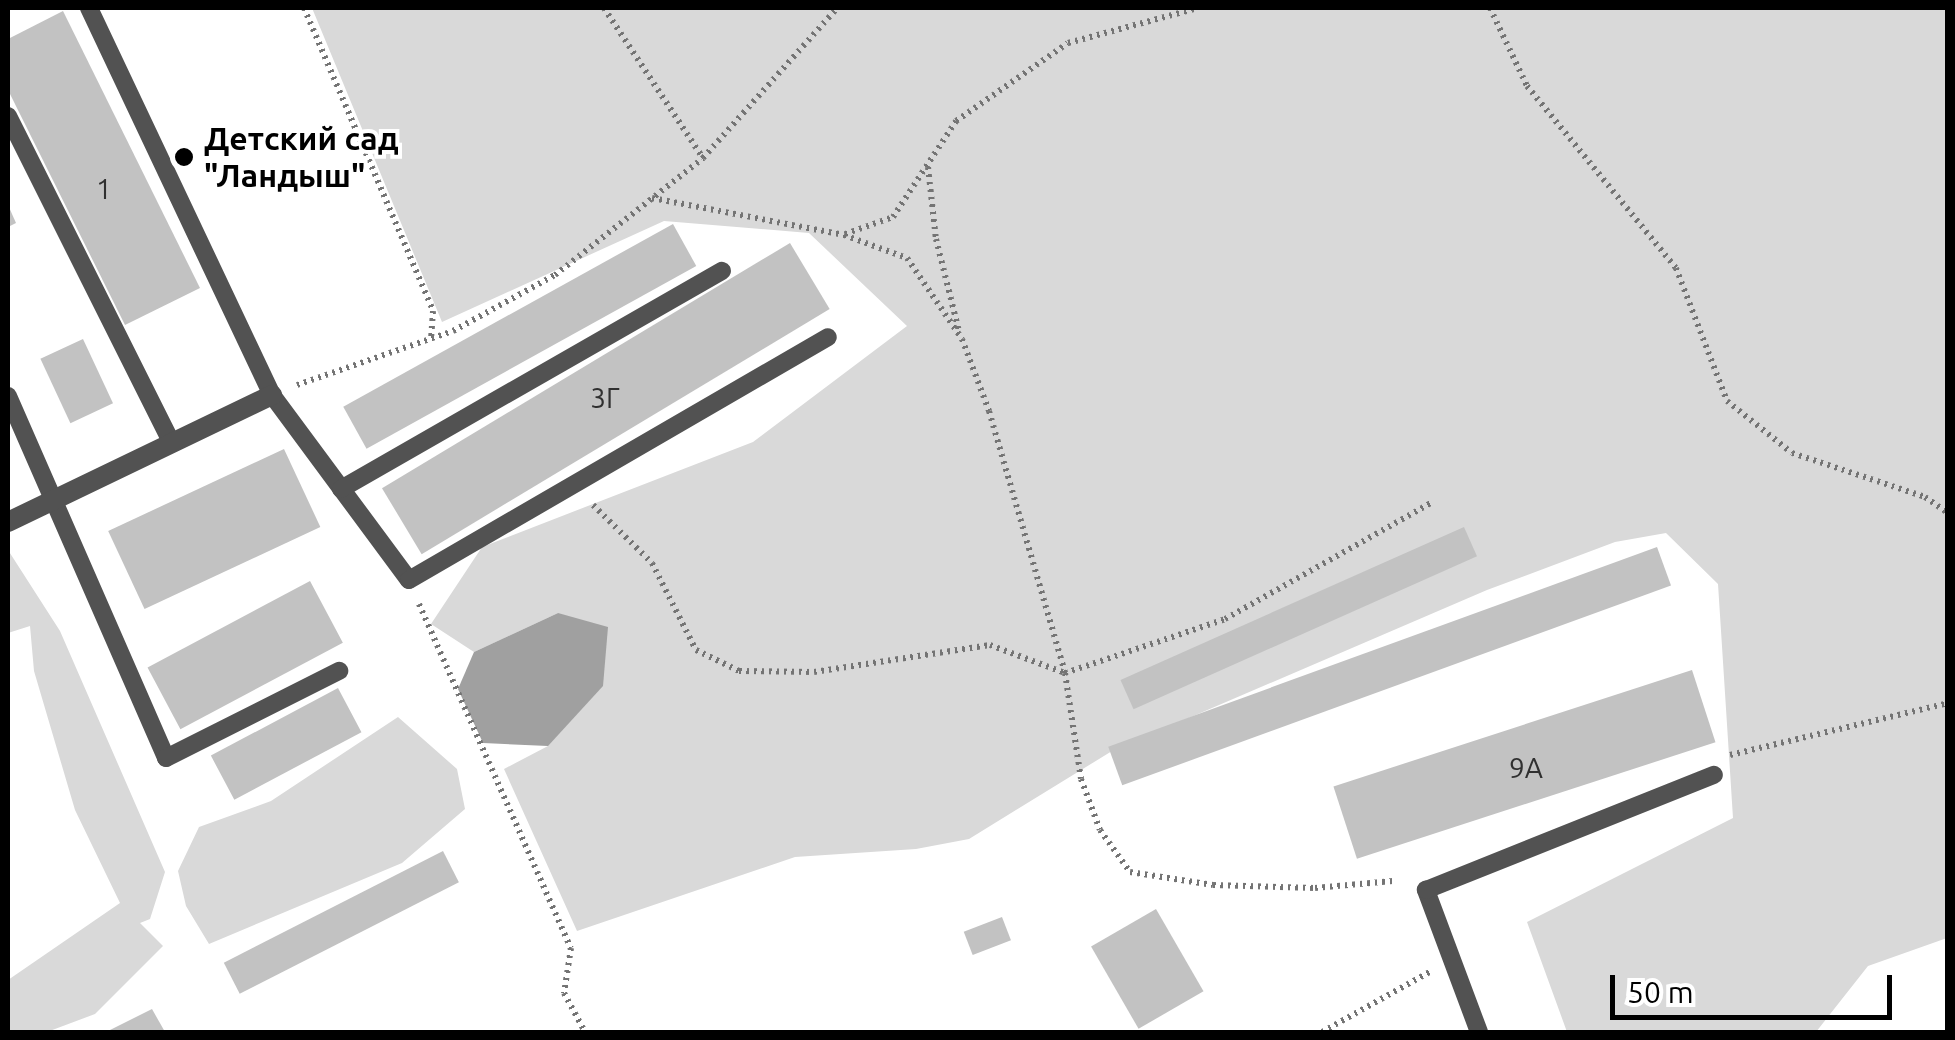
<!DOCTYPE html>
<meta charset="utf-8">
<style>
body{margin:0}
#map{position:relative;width:1955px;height:1040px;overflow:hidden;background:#fff;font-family:Ubuntu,sans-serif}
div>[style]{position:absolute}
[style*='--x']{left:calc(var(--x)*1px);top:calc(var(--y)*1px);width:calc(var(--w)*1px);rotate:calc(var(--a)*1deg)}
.green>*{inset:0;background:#d9d9d9}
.water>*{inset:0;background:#a0a0a0}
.building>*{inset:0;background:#c2c2c2;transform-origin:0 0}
.path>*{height:6px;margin-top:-3px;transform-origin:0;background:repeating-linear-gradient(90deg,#747474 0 2.5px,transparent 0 7.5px)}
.lane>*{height:18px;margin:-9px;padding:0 9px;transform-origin:9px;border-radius:9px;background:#525252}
.street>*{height:20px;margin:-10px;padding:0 10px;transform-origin:10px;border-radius:10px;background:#525252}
.dots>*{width:28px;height:28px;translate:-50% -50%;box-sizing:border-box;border:5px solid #fff;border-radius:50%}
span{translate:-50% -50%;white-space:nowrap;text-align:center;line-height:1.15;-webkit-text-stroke:8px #fff;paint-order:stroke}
.number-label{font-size:28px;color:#303030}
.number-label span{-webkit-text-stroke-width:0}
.poi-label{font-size:32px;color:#000;font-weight:700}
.left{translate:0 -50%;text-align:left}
.frame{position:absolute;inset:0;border:10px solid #000;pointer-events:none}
.scale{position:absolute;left:1610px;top:975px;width:282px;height:45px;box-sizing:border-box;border:5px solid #000;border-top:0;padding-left:12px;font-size:30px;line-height:35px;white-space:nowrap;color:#000;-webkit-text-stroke:8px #fff;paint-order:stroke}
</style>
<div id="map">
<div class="green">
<i style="clip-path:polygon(312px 8px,1947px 8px,1947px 938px,1868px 966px,1816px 1032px,1567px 1032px,1527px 922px,1733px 818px,1718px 584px,1666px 533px,1615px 542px,1487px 590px,1112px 751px,969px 839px,916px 849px,795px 857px,577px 931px,504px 769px,548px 746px,558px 613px,474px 652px,431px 624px,482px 547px,753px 442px,907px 326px,809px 233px,664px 221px,442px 322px)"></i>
<i style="clip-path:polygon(8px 550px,60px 631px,165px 872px,150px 919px,140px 923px,163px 946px,95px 1014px,47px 1032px,8px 1032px,8px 980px,120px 903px,75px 810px,34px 671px,30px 626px,8px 633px)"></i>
<i style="clip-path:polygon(398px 717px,457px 769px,465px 809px,402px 863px,209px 944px,186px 906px,178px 871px,199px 827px,271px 801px)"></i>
</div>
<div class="water">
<i style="clip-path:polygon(558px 613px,608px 627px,603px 686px,548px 746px,483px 743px,458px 689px,474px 652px)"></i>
</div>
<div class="building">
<i style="clip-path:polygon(63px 11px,200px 288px,125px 325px,8px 90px,8px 39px)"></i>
<i style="clip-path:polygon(8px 205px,16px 223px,8px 227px)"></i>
<i style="left:673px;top:224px;width:48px;height:377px;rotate:61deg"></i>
<i style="left:790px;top:243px;width:77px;height:476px;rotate:59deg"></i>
<i style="left:83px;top:339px;width:71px;height:47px;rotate:65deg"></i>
<i style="left:284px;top:449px;width:86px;height:194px;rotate:65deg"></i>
<i style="left:1464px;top:527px;width:32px;height:376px;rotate:66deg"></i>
<i style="left:1657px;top:547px;width:41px;height:584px;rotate:70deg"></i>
<i style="left:310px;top:581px;width:70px;height:184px;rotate:62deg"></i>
<i style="left:1692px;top:670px;width:76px;height:377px;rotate:72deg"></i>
<i style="left:338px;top:688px;width:50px;height:144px;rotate:62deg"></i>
<i style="left:443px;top:851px;width:35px;height:246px;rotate:63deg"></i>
<i style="left:1156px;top:909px;width:95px;height:75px;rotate:60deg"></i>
<i style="left:1002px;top:917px;width:25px;height:41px;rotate:69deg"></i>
<i style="clip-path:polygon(152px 1009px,165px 1032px,106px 1032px)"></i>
</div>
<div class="path">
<i style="--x:304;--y:8;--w:329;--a:66.9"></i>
<i style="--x:433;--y:311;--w:27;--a:94"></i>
<i style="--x:604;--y:8;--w:180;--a:56.6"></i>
<i style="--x:1490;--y:8;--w:86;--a:64.6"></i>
<i style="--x:1527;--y:86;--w:235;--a:50.7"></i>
<i style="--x:1676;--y:268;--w:142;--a:69"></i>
<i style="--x:1727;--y:401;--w:83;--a:38.7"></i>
<i style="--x:1792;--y:453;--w:140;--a:18.3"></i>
<i style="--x:1925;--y:497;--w:28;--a:35"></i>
<i style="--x:928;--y:167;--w:72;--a:83.7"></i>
<i style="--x:936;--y:239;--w:95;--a:76"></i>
<i style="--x:652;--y:198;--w:196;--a:10.9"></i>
<i style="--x:844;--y:235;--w:67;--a:20.1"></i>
<i style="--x:907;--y:258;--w:98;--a:55.8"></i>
<i style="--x:962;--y:339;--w:77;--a:69.4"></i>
<i style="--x:989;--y:411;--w:273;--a:73.8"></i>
<i style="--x:1065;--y:673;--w:169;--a:-18.6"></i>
<i style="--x:1225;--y:619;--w:239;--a:-29.4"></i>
<i style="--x:845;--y:234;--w:51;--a:-19.5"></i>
<i style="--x:893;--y:217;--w:115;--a:-56.7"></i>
<i style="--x:956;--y:121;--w:136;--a:-34.9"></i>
<i style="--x:1068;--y:43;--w:135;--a:-15.1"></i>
<i style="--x:297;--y:385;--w:165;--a:-19.1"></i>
<i style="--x:453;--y:331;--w:116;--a:-28.8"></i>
<i style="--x:555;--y:275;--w:189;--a:-38.3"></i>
<i style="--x:703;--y:158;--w:201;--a:-48.2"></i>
<i style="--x:593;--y:505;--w:83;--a:44.5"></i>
<i style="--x:652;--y:563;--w:97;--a:63.2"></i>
<i style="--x:696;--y:650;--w:48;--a:26"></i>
<i style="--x:739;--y:671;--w:75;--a:0.8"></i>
<i style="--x:814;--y:672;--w:178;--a:-8.7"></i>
<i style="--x:990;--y:645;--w:80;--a:20.5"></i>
<i style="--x:1065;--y:673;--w:107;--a:81.4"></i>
<i style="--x:1081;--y:779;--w:54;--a:69.6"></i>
<i style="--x:1100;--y:830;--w:52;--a:54.5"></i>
<i style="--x:1130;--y:872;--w:84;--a:8.9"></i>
<i style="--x:1213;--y:885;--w:102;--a:1.7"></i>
<i style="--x:1315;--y:888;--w:78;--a:-5.1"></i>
<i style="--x:419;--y:604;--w:376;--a:66.2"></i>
<i style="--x:571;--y:948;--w:46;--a:98.8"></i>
<i style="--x:564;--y:993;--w:44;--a:61.7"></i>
<i style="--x:1730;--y:755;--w:224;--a:-13.4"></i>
<i style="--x:1322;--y:1032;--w:125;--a:-29.2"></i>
</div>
<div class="lane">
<i style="--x:89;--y:8;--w:428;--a:64.7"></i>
<i style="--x:272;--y:395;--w:230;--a:53.5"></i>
<i style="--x:409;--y:580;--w:484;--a:-30.1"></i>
<i style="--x:8;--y:116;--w:366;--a:63.4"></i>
<i style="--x:8;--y:396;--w:395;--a:66.4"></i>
<i style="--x:166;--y:758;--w:194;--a:-26.7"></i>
<i style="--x:341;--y:489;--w:439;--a:-29.8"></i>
<i style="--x:1479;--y:1032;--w:152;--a:-110.5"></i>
<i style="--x:1426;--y:890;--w:310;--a:-21.8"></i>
</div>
<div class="street">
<i style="--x:8;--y:522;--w:293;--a:-25.7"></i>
</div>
<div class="dots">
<i style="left:184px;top:157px;background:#000"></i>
</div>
<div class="number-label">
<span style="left:104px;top:189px">1</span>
<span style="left:605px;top:398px">3Г</span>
<span style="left:1526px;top:768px">9А</span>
</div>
<div class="poi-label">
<span class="left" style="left:204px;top:157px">Детский сад<br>"Ландыш"</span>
</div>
<div class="frame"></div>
<div class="scale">50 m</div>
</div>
